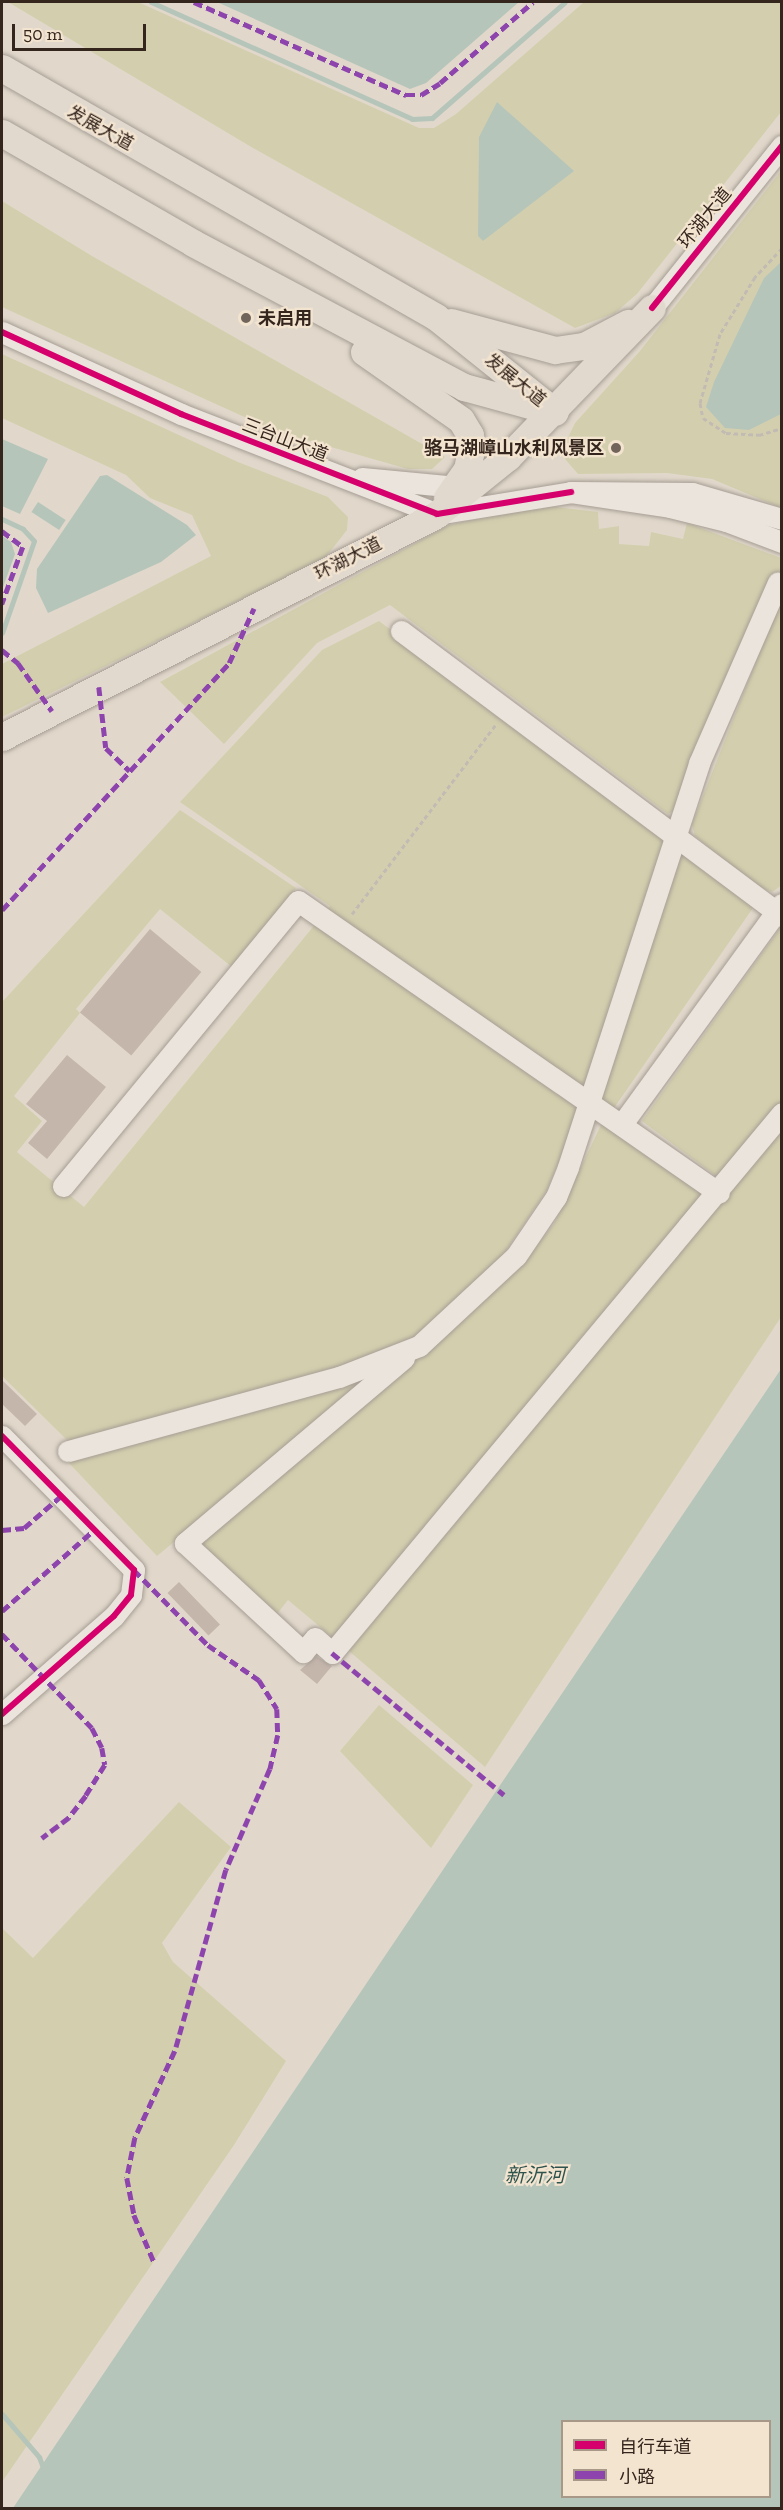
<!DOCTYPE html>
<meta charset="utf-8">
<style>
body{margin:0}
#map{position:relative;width:783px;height:2510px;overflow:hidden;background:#e1d8cb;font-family:"Zilla Slab","Noto Sans SC",serif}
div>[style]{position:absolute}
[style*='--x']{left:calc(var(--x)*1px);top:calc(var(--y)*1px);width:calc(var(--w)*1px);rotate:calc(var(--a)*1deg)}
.green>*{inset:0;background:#d3cfae}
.water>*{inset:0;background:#b6c5ba;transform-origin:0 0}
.stream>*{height:5px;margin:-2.5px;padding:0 2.5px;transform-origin:2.5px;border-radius:2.5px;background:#b6c5ba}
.building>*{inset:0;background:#c5b6ac;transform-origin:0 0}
.path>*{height:3px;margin-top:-1.5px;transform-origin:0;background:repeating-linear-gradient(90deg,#c2bbb3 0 4.5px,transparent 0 7.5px)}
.roads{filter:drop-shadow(0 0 2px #a69d94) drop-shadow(0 0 2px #a69d94)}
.minor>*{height:21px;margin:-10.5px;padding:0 10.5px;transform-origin:10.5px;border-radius:10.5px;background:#eae4dc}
.major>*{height:27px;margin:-13.5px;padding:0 13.5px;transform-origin:13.5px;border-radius:13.5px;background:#e1d9ce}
.quiet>*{height:4.5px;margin-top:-2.25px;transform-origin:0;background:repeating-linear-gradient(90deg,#8e44ad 0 9px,transparent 0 13.5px)}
.cycleway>*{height:6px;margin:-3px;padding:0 3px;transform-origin:3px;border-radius:3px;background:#d6006c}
.dots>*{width:16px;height:16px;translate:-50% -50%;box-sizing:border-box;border:3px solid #f3e4d0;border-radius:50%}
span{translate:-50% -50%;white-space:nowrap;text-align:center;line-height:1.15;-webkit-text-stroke:4.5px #f3e4d0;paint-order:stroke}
.street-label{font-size:18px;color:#34251d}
.poi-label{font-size:18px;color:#34251d;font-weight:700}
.left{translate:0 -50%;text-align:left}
.right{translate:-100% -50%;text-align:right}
.water-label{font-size:20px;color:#2d534c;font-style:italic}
.frame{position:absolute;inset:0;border:3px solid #34251d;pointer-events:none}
.legend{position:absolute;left:561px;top:2420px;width:210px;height:78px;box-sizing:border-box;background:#f3e4d0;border:2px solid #a79888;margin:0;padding:8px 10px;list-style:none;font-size:18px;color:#34251d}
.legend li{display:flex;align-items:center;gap:12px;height:30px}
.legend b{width:30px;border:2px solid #a79888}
.scale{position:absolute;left:12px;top:24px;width:134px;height:27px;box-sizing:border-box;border:3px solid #34251d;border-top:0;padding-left:8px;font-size:18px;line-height:21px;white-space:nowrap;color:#34251d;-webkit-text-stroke:4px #f3e4d0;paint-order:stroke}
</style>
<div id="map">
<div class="green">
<i style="clip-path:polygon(8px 2px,138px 2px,419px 128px,434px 128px,456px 114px,584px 2px,781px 2px,781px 112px,637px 294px,615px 313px,575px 328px,253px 148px)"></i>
<i style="clip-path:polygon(781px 171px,781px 508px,712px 479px,667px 473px,578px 474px,565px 459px,565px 444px,575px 423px,640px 351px)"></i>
<i style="clip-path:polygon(2px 201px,92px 256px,445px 457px,432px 469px,408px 469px,275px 431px,2px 307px)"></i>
<i style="clip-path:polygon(2px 354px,238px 462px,328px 497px,348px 517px,347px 530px,325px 558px,2px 717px,2px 664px,211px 556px,192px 515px,150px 498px,126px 475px,2px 418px)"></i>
<i style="clip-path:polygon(539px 505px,598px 512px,599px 529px,619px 526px,619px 544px,649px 546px,651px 532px,683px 539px,687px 523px,781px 558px,781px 572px,756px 617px,675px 810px,668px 814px,390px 605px,317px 643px,224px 744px,160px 682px,449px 525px)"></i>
<i style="clip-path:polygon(781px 598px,782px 885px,772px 892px,755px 885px,695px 836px,692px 824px)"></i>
<i style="clip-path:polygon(379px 621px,755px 905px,614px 1108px,578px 1116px,547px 1190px,501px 1258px,365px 1383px,157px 1556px,68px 1462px,139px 1442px,70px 1443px,2px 1376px,2px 1002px,180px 810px,296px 888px,232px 967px,160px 909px,76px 1009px,80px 1013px,14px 1096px,42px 1121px,17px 1152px,84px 1207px,330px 906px,180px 802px,322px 650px)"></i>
<i style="clip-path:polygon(781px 927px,781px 1102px,724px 1173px,716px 1176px,642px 1121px)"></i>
<i style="clip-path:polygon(781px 1123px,781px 1317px,485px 1767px,349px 1651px)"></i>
<i style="clip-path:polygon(601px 1125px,610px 1125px,703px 1195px,337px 1641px,288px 1600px,277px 1614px,202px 1549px,204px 1538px,433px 1340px,451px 1332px,518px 1269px,554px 1224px)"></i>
<i style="clip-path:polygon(379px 1705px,473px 1785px,431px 1848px,340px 1751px)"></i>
<i style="clip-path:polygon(179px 1802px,231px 1847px,162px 1943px,173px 1962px,286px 2061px,234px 2145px,2px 2482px,2px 1928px,33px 1958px)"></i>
</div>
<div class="water">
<i style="clip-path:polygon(217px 2px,519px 2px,426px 83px,410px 89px)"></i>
<i style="clip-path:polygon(497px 102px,574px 171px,483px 241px,478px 236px,479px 137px)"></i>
<i style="clip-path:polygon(781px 262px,781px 414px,749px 430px,725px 428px,706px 407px,714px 382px,764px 278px)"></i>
<i style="clip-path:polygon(2px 439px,48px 459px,20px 514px,2px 506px)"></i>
<i style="clip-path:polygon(107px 475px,187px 525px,196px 535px,161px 562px,48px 613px,36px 588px,37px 569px,100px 476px)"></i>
<i style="left:38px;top:502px;width:33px;height:12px;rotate:33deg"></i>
<i style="clip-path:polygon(2px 536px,11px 542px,15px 554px,2px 590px)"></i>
<i style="clip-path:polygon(evenodd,781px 1369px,781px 2508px,13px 2508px,457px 1849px,781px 1369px,562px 2422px,770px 2422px,770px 2496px,562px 2496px,562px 2422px)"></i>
</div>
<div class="stream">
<i style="--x:151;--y:2;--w:286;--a:24.1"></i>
<i style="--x:412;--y:119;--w:20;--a:-3"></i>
<i style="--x:432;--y:118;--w:176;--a:-41.1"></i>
<i style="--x:2;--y:519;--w:23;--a:25"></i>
<i style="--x:23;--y:529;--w:16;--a:47"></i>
<i style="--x:34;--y:541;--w:97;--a:109.2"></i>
<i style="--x:2;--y:2414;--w:57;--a:49.3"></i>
<i style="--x:39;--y:2457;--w:14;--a:69"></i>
</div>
<div class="building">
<i style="left:150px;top:929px;width:67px;height:109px;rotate:40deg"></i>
<i style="clip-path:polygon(67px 1055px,106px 1087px,47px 1159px,28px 1143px,47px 1121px,26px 1104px)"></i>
<i style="clip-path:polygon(2px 1380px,37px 1414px,25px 1426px,2px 1404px)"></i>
<i style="left:179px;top:1582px;width:59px;height:16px;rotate:46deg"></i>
<i style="clip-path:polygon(316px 1656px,332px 1666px,317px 1684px,300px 1670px)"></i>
</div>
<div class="path">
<i style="--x:782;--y:248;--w:40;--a:133"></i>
<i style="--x:755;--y:277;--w:67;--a:121.6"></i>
<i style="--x:720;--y:334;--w:72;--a:106.2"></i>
<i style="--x:700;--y:403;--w:15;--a:79"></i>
<i style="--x:703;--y:418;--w:27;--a:33"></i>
<i style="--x:726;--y:433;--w:33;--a:3"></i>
<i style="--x:759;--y:435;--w:24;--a:-17"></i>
<i style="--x:352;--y:914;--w:238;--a:-52.8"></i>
</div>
<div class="roads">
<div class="minor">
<i style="--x:652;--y:308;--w:208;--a:-51.3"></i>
<i style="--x:2;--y:332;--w:197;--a:24.6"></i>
<i style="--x:181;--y:414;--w:275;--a:21.3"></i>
<i style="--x:437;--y:514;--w:136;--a:-9.3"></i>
<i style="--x:362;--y:478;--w:106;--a:5.4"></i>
<i style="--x:782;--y:519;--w:94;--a:-163.9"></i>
<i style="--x:692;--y:493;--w:121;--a:-179.5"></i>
<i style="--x:571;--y:492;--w:100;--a:8.6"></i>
<i style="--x:670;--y:507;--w:58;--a:14"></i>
<i style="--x:726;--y:521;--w:60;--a:20.6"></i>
<i style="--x:401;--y:631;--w:476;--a:36.8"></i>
<i style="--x:622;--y:1124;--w:272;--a:-54"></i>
<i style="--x:63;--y:1186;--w:369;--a:-50.5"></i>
<i style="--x:298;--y:901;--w:512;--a:34.74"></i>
<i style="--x:404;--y:1358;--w:287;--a:139.8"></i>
<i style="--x:185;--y:1543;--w:161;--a:42.7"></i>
<i style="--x:303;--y:1652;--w:18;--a:-49"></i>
<i style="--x:315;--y:1638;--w:23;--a:41"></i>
<i style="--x:332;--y:1653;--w:703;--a:-50.19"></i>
<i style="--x:2;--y:1436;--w:188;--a:45.4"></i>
<i style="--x:134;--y:1570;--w:25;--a:97"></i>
<i style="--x:131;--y:1595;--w:27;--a:129"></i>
<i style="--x:114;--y:1616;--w:149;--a:138.8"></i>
<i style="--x:68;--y:1451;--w:281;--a:-15.3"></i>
<i style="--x:339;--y:1377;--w:86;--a:-21.2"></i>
<i style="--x:419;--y:1346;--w:132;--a:-42.9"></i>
<i style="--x:516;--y:1256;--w:71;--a:-55.9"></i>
<i style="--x:556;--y:1197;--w:32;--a:-68"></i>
<i style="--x:568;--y:1167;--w:425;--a:-72"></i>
<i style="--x:699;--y:763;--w:197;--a:-66.4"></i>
</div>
<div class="major">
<i style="--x:2;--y:68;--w:500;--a:29.84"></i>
<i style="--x:436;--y:317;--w:152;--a:38.6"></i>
<i style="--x:2;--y:133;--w:220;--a:29.9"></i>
<i style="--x:193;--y:243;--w:307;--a:28"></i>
<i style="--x:464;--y:387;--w:83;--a:15.4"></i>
<i style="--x:451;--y:322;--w:108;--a:15.1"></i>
<i style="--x:555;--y:350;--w:29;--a:-8"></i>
<i style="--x:584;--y:346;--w:50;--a:-27.6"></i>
<i style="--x:364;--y:352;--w:118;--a:35"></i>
<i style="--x:461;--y:420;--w:17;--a:59"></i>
<i style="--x:470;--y:435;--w:19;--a:90"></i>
<i style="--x:470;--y:454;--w:15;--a:101"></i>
<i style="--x:467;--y:469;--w:35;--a:125"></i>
<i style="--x:2;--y:737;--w:489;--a:-27.1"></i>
<i style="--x:437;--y:514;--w:91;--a:-38.8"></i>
<i style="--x:508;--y:457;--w:207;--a:-46"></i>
</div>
</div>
<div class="quiet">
<i style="--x:194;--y:2;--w:232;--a:23.7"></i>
<i style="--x:406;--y:95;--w:15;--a:0"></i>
<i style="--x:421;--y:95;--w:22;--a:-32"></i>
<i style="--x:440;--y:83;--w:123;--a:-41.1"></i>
<i style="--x:2;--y:531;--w:26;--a:37"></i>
<i style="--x:23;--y:547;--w:61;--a:110.2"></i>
<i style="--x:2;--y:650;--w:21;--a:39"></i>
<i style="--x:18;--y:663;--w:59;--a:54.7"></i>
<i style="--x:99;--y:687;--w:61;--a:83.5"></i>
<i style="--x:106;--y:748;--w:33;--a:44"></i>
<i style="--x:2;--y:910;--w:335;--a:-47.4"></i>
<i style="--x:229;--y:663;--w:60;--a:-65.6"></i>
<i style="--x:2;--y:1530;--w:22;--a:-5"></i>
<i style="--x:24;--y:1528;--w:49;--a:-40.9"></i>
<i style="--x:134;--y:1570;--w:105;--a:45.4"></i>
<i style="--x:208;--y:1645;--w:62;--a:34.5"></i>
<i style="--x:259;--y:1680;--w:34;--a:58"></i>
<i style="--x:277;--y:1709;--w:26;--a:88"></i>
<i style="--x:278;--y:1735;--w:35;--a:103"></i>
<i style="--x:270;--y:1769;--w:110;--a:113.5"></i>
<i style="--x:226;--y:1870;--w:188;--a:105.7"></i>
<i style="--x:175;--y:2051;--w:96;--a:114.7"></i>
<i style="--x:135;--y:2138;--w:41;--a:101.3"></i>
<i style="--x:127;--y:2178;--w:38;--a:79"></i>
<i style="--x:134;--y:2215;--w:51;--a:66.9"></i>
<i style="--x:2;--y:1611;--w:123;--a:-41.4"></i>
<i style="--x:2;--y:1634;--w:130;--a:46.2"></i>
<i style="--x:92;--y:1728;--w:22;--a:63"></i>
<i style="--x:102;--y:1748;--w:17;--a:80"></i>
<i style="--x:105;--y:1765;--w:36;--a:122"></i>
<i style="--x:86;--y:1796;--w:28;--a:128"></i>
<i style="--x:69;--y:1818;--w:34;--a:143"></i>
<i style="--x:332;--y:1653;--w:223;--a:39.5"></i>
</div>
<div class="cycleway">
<i style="--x:652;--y:308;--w:208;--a:-51.3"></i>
<i style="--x:2;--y:332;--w:197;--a:24.6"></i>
<i style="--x:181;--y:414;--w:275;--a:21.3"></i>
<i style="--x:437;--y:514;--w:136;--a:-9.3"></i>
<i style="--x:2;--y:1436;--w:188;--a:45.4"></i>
<i style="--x:134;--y:1570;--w:25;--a:97"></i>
<i style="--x:131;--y:1595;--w:27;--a:129"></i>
<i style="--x:114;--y:1616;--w:149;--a:138.8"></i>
</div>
<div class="dots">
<i style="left:246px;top:318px;background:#71645a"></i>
<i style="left:616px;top:448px;background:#71645a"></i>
</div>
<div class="street-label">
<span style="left:100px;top:128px;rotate:29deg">发展大道</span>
<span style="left:705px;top:218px;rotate:-51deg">环湖大道</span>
<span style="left:515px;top:380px;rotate:39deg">发展大道</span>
<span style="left:285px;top:440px;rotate:21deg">三台山大道</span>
<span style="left:348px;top:559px;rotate:-27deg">环湖大道</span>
</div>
<div class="poi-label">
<span class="left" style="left:258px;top:318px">未启用</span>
<span class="right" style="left:604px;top:448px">骆马湖嶂山水利风景区</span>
</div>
<div class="water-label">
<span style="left:535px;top:2175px">新沂河</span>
</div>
<div class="frame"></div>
<ul class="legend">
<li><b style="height:8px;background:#d6006c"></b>自行车道</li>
<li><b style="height:8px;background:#8e44ad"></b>小路</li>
</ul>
<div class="scale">50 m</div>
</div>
